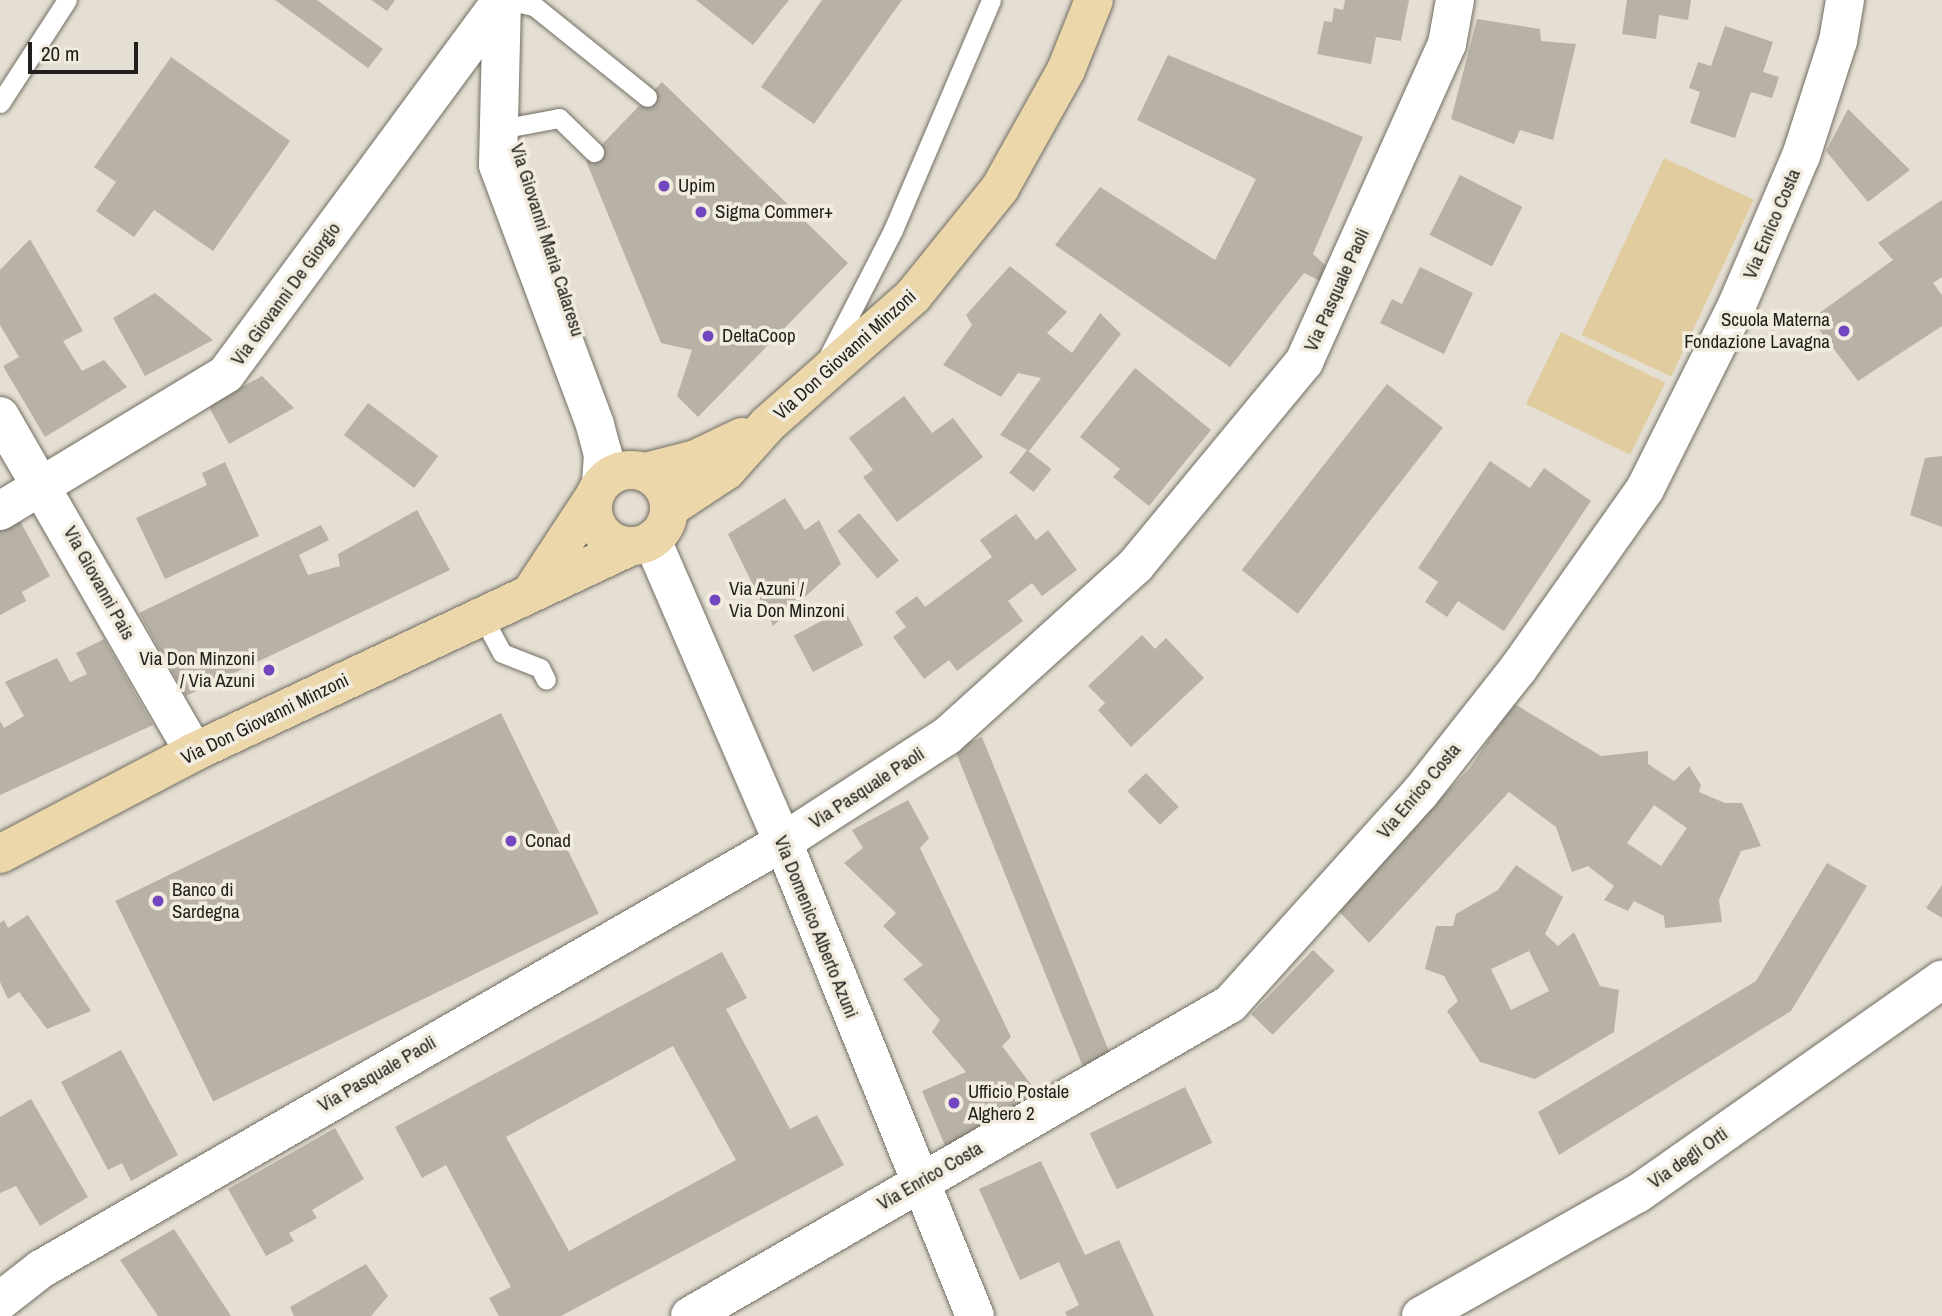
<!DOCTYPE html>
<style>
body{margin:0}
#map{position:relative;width:1942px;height:1316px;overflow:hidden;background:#e4dfd2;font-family:"Archivo Narrow",sans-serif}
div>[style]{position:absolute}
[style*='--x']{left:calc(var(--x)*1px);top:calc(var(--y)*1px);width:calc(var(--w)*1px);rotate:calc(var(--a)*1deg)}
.green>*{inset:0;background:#e1cca0;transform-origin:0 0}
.building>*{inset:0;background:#b8b2a6;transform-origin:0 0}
.roads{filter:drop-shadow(0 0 2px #726d62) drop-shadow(0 0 2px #726d62)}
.service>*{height:19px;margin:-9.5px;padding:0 9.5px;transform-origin:9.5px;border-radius:9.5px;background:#fff}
.minor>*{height:38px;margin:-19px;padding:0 19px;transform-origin:19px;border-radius:19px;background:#fff}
.tertiary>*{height:38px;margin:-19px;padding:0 19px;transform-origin:19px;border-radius:19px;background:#fff}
.primary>*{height:38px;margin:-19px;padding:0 19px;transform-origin:19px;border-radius:19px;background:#ecd7ab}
.primary>.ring{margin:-19px;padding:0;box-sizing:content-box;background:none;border:38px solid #ecd7ab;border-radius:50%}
.dots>*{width:19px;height:19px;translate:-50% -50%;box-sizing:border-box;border:4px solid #f2ecdf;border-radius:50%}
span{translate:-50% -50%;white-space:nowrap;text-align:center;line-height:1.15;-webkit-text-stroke:7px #f2ecdf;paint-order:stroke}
.poi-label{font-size:19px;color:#211f1b}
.left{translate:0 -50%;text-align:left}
.right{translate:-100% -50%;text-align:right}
.street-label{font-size:19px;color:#211f1b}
.scale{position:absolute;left:28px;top:42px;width:110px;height:32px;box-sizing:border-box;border:4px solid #211f1b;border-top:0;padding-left:9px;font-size:21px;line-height:24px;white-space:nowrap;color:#211f1b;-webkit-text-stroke:5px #f2ecdf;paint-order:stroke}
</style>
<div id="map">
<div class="green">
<i style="left:1664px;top:158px;width:99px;height:195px;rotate:25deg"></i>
<i style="left:1561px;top:332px;width:116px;height:80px;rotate:26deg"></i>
</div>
<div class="building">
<i style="clip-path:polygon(275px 0,317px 0,383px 49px,368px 68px)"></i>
<i style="clip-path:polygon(371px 0,395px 0,387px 11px)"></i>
<i style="clip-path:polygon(696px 0,789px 0,753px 45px)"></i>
<i style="clip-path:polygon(822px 0,902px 0,814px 124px,761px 87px)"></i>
<i style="clip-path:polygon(1345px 0,1409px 0,1401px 41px,1376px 37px,1371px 64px,1317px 54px,1324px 21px,1332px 22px,1334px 8px,1343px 10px)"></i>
<i style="clip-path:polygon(1627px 0,1691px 0,1688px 20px,1659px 15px,1656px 39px,1622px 34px)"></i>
<i style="clip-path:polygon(1477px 19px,1540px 29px,1541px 41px,1576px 44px,1553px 140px,1520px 130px,1514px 144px,1451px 119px)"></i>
<i style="clip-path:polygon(1725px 26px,1773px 42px,1763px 72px,1779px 77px,1772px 98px,1751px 92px,1735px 138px,1690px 123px,1700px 92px,1689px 88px,1698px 62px,1711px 66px)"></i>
<i style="clip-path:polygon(1168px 55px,1363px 137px,1313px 254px,1334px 273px,1327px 284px,1304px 273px,1230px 367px,1055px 245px,1100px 187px,1215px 260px,1256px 179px,1137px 120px)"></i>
<i style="clip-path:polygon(171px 57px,290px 141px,213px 251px,154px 210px,134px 237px,96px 211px,116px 182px,94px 167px)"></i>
<i style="clip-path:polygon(662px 82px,848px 263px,698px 417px,677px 396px,692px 350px,661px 343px,586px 161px)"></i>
<i style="clip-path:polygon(1848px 109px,1910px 170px,1868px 202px,1826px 151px)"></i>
<i style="left:1460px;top:175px;width:70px;height:67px;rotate:27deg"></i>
<i style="clip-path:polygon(1942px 200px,1942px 277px,1933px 283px,1942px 295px,1942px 326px,1858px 381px,1811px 319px,1893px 260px,1878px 243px)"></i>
<i style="clip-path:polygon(30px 239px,83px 331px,63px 341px,82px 371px,104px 360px,127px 387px,45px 437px,3px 366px,19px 357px,0 325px,0 270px)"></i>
<i style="clip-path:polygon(1010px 266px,1067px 312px,1047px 333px,1072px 353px,1100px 313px,1121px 334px,1029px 451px,1000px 435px,1041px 378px,1018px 373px,1001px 397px,943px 365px,972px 325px,966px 315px)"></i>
<i style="clip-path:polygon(1420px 267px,1473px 293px,1444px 354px,1380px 323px,1392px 299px,1402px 304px)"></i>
<i style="clip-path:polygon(155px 293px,213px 340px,145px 376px,113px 318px)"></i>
<i style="clip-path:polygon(1135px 368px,1211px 430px,1149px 506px,1113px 477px,1120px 469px,1080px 437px)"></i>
<i style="clip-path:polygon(262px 376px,294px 408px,229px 444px,208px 405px)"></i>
<i style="left:1387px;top:384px;width:71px;height:236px;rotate:38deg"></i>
<i style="clip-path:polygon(904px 396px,932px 433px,953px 418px,983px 457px,897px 522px,863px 477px,873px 470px,849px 438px)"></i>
<i style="left:368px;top:403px;width:88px;height:40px;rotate:37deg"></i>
<i style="left:1027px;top:450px;width:31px;height:29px;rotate:38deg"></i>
<i style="clip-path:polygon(1942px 456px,1942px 527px,1910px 515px,1925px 458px)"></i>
<i style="clip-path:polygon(1490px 461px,1530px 488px,1544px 468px,1591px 501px,1504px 631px,1458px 601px,1447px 617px,1425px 602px,1438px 582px,1418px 568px)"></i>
<i style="clip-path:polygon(225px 462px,259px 536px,165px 579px,136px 518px,207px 485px,202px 473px)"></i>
<i style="clip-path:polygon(785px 498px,805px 530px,819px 520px,841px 564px,773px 626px,728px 534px)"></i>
<i style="clip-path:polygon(417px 510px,450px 570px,186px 696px,139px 613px,321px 525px,329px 540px,299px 555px,308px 575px,340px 566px,338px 554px)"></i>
<i style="left:859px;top:513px;width:62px;height:28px;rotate:50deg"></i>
<i style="clip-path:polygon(1016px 514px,1036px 540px,1048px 530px,1077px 570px,1042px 596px,1032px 583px,1008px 601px,1023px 621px,957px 671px,949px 660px,924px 679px,893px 637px,906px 627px,895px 612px,917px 596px,925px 607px,992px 557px,980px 540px)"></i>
<i style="clip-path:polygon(19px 519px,50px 576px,22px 592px,26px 601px,0 615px,0 529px)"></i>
<i style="left:844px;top:609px;width:41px;height:57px;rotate:62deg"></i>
<i style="clip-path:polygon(1142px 635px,1155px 649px,1166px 638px,1204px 678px,1131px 747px,1098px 710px,1105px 703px,1088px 686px)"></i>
<i style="clip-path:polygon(104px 639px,153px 725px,0 795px,0 721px,4px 728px,24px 716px,5px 682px,57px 658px,70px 682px,87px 674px,76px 653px)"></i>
<i style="clip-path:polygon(evenodd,1513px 703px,1601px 756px,1648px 751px,1648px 764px,1674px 781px,1689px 766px,1701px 785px,1699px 792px,1725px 803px,1742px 803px,1761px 846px,1741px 851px,1719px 900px,1722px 922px,1665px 928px,1664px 916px,1634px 901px,1628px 911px,1604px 900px,1614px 886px,1588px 866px,1572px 872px,1556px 827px,1509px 792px,1369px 943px,1335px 907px,1470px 768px,1513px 703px,1654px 805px,1687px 828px,1661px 866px,1627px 843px,1654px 805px)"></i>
<i style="left:501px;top:713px;width:223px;height:429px;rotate:64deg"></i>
<i style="left:982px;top:737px;width:343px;height:30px;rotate:68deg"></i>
<i style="left:1146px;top:773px;width:47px;height:26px;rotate:46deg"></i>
<i style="clip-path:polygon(908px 800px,929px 838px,920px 848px,1011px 1037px,1002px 1046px,1039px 1095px,946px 1148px,922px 1091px,966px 1072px,932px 1032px,940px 1020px,903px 979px,923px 965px,883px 926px,896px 913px,844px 863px,863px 848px,852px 830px)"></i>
<i style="clip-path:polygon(1827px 863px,1867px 886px,1791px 1011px,1559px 1155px,1538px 1112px,1756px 981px)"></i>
<i style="clip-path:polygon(evenodd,1516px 865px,1563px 897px,1545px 934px,1558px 946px,1574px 932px,1600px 986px,1619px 990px,1614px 1032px,1535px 1079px,1480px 1062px,1447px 1011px,1458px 1001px,1444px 976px,1425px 969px,1436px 926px,1453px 926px,1456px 914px,1498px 890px,1516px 865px,1529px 951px,1549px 991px,1511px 1010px,1491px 969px,1529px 951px)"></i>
<i style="clip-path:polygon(1942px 885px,1942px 918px,1926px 908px)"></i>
<i style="clip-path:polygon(28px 915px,91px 1011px,47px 1029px,19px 992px,8px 999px,0 982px,0 923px,4px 920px,8px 928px)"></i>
<i style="left:1313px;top:950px;width:30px;height:89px;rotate:44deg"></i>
<i style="clip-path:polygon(evenodd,722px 952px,747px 998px,726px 1009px,790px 1129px,817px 1115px,844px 1165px,561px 1316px,499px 1316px,489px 1298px,511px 1287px,446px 1165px,422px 1178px,395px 1127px,722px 952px,673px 1046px,736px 1160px,569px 1251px,506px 1137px,673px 1046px)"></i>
<i style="clip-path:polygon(121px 1050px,178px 1155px,131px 1181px,122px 1163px,108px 1170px,61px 1082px)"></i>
<i style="left:1185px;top:1087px;width:62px;height:106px;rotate:64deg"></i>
<i style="clip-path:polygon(31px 1099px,88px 1197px,40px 1226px,16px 1186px,0 1193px,0 1117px)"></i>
<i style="clip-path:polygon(335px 1128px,364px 1179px,312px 1210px,317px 1218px,289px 1233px,294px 1241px,266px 1256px,228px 1189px)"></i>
<i style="clip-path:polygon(1041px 1161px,1085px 1255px,1119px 1240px,1154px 1316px,1067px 1316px,1065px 1312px,1079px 1305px,1059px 1262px,1020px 1280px,979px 1189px)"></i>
<i style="clip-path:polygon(174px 1229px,231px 1316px,158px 1316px,120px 1260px)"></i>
<i style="clip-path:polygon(366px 1264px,388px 1296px,371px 1316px,294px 1316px,290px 1307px)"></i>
</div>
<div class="roads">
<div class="service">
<i style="--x:507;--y:0;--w:28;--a:13"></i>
<i style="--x:534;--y:6;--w:145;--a:38.8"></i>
<i style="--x:0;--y:103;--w:123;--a:-57"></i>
<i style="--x:511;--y:127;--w:49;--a:-10.6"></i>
<i style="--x:559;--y:118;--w:49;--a:44.2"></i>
<i style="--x:827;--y:359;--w:145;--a:-62.9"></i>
<i style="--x:893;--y:230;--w:250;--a:-66.9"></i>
<i style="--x:481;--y:614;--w:44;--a:61.7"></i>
<i style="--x:502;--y:653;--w:41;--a:21.5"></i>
<i style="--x:540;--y:668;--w:13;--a:63"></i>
</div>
<div class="minor">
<i style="--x:0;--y:416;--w:388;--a:60"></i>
<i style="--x:0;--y:511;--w:264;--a:-31.2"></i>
<i style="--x:226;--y:374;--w:465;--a:-53.6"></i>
<i style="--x:0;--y:1301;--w:52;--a:-38"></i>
<i style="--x:41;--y:1269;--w:856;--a:-29.92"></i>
<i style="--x:783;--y:842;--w:195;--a:-32.9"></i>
<i style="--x:947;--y:736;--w:255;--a:-42.1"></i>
<i style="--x:1136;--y:565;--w:264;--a:-50.4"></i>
<i style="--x:1304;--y:362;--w:349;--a:-65.8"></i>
<i style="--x:1447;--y:44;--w:45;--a:-79.7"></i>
<i style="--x:690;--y:1316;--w:624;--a:-30.02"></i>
<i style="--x:1230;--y:1004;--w:284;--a:-48"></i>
<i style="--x:1420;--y:793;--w:158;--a:-51.7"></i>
<i style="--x:1518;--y:669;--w:220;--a:-54.8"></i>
<i style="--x:1645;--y:489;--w:206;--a:-63.4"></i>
<i style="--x:1737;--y:305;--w:162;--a:-66.8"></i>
<i style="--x:1801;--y:156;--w:121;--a:-72.2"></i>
<i style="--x:1838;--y:41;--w:42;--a:-80.3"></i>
</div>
<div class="tertiary">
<i style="--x:502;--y:0;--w:165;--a:91.4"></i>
<i style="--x:498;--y:165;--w:278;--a:69.5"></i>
<i style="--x:595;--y:425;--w:30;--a:75"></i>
<i style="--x:603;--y:454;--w:29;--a:94"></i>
<i style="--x:652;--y:540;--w:329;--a:66.6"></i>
<i style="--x:783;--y:842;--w:511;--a:67.95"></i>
<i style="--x:1421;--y:1316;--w:248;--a:-29.5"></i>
<i style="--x:1637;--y:1194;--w:373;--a:-35.1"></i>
</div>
<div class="primary">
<i class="ring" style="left:593px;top:470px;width:38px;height:38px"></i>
<i style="--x:646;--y:472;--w:52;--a:-14.6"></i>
<i style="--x:696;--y:459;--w:51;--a:-25.6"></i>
<i style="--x:670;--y:508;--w:67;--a:-33.5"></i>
<i style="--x:726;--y:471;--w:63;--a:-48.2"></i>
<i style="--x:768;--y:424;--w:193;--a:-41.4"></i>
<i style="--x:913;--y:296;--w:139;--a:-51.1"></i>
<i style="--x:1000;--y:188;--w:135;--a:-60.8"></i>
<i style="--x:1066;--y:70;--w:75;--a:-68.2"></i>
<i style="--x:532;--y:591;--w:115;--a:-56.7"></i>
<i style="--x:0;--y:854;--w:219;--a:-27.7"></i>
<i style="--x:194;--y:752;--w:482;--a:-25.2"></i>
</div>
</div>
<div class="dots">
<i style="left:664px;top:186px;background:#7146bf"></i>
<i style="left:701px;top:212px;background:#7146bf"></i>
<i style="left:1844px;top:331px;background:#7146bf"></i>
<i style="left:708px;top:336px;background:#7146bf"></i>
<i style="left:715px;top:600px;background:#7146bf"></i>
<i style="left:269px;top:670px;background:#7146bf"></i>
<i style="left:511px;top:841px;background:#7146bf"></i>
<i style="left:158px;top:901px;background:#7146bf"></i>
<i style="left:954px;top:1103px;background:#7146bf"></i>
</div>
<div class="poi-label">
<span class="left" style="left:678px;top:186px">Upim</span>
<span class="left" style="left:715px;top:212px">Sigma Commer+</span>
<span class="right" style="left:1830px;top:331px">Scuola Materna<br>Fondazione Lavagna</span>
<span class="left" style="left:722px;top:336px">DeltaCoop</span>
<span class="left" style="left:729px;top:600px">Via Azuni /<br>Via Don Minzoni</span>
<span class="right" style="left:255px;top:670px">Via Don Minzoni<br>/ Via Azuni</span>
<span class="left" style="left:525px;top:841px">Conad</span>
<span class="left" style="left:172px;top:901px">Banco di<br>Sardegna</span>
<span class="left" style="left:968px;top:1103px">Ufficio Postale<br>Alghero 2</span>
</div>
<div class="street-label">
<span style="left:1772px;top:224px;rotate:-67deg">Via Enrico Costa</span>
<span style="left:547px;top:240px;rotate:72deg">Via Giovanni Maria Calaresu</span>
<span style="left:1337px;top:290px;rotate:-66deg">Via Pasquale Paoli</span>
<span style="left:286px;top:294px;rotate:-54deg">Via Giovanni De Giorgio</span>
<span style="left:845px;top:355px;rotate:-42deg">Via Don Giovanni Minzoni</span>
<span style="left:99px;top:583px;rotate:61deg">Via Giovanni Pais</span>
<span style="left:265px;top:719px;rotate:-26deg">Via Don Giovanni Minzoni</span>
<span style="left:867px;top:788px;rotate:-33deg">Via Pasquale Paoli</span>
<span style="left:1419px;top:791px;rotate:-50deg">Via Enrico Costa</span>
<span style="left:816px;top:927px;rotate:68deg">Via Domenico Alberto Azuni</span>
<span style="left:377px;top:1074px;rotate:-30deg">Via Pasquale Paoli</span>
<span style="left:1688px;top:1158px;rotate:-35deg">Via degli Orti</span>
<span style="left:930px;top:1176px;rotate:-30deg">Via Enrico Costa</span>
</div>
<div class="scale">20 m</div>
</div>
